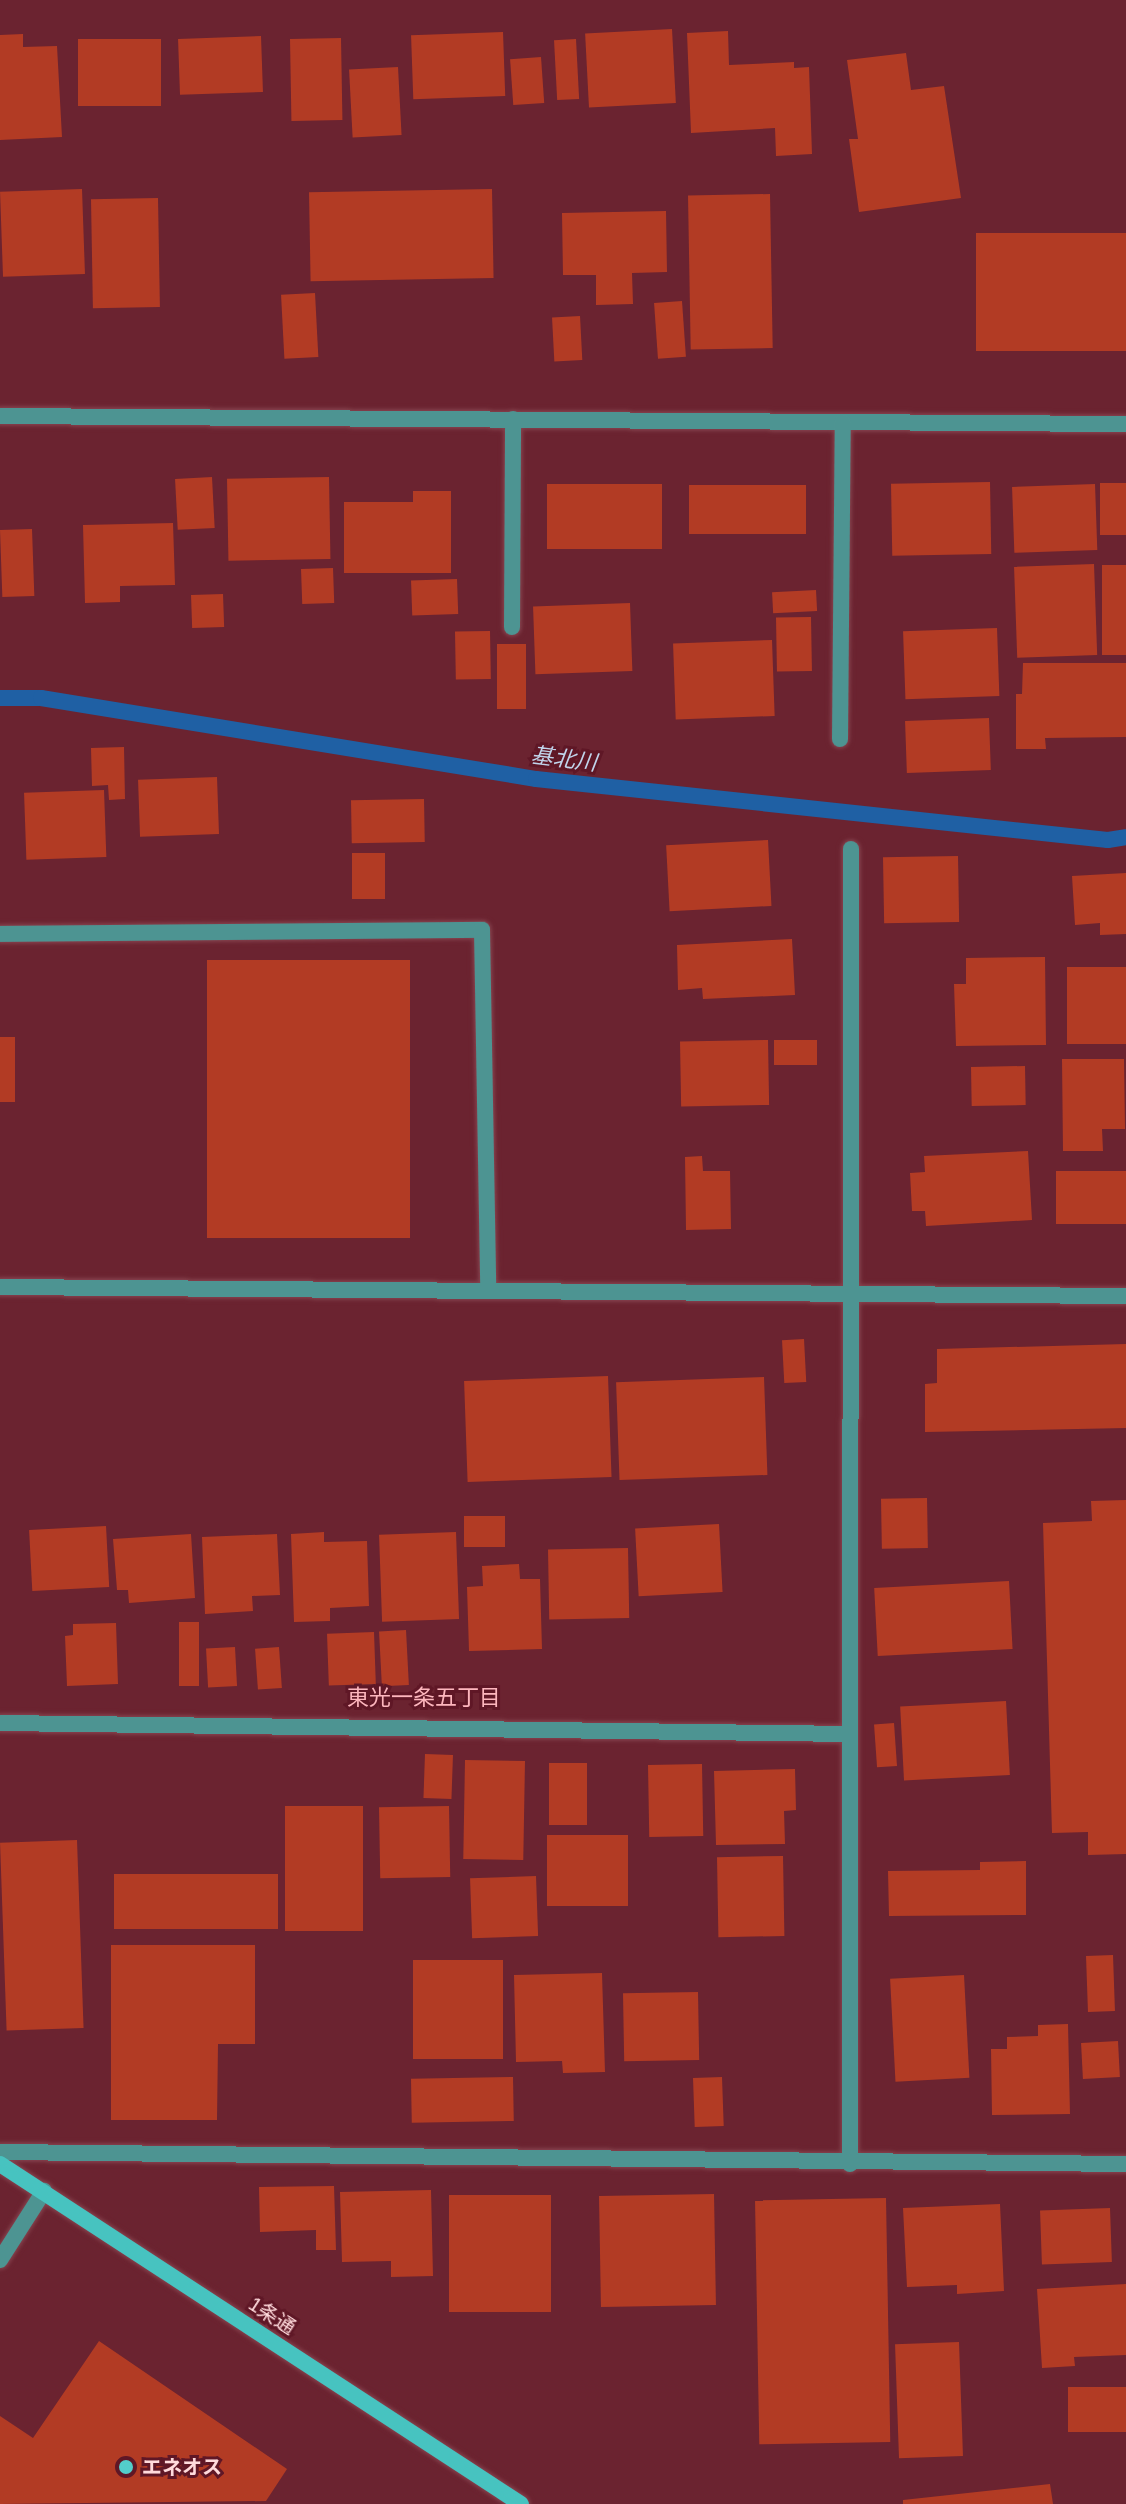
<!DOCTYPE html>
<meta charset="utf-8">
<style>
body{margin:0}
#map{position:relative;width:1126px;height:2504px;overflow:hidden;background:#6b2330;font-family:Arial,"Noto Sans JP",sans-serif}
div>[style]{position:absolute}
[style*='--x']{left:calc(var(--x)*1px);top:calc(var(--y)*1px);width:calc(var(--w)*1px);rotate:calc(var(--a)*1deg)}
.stream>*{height:16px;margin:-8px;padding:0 8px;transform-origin:8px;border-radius:8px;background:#1f60a4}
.building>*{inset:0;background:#b23b24;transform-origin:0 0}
.roads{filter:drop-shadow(0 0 2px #86444f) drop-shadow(0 0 2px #86444f)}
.lane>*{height:16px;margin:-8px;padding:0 8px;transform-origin:8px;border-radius:8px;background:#4d9492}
.street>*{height:16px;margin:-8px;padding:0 8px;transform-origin:8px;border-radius:8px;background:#4d9492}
.secondary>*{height:16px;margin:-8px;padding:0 8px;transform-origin:8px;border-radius:8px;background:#47c3c0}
.dots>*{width:22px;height:22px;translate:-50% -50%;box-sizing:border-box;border:4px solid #5f1726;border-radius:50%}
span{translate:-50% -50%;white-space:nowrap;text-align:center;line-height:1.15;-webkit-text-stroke:6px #5f1726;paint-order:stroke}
.street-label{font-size:20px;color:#ffdadc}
.poi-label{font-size:20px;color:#ffdadc;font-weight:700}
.left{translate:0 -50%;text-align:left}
.water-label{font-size:22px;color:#c1d4eb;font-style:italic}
.neighbourhood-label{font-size:22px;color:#fdb6bd}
</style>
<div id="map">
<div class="stream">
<i style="--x:0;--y:698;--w:41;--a:0"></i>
<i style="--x:41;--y:698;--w:502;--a:9.29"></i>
<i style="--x:536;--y:779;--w:575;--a:6.09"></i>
<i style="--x:1108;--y:840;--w:18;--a:-9"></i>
</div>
<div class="building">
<i style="left:672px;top:29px;width:74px;height:87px;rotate:87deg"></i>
<i style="clip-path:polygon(728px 31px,729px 65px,794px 62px,794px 68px,809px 67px,812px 154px,776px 156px,775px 128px,691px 133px,687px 33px)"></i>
<i style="left:503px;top:32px;width:64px;height:92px;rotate:88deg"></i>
<i style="clip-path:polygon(23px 34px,23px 47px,57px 46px,62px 137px,0 140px,0 35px)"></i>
<i style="left:261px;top:36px;width:56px;height:83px;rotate:88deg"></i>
<i style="left:341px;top:38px;width:82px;height:51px;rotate:89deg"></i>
<i style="left:161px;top:39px;width:67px;height:83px;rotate:90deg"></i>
<i style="left:576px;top:39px;width:60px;height:22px;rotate:87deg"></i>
<i style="clip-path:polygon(906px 53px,911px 90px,944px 86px,961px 198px,859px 212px,849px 139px,858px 139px,847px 60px)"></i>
<i style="left:541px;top:57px;width:46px;height:31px;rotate:86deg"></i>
<i style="left:398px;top:67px;width:68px;height:49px;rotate:87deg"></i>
<i style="left:82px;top:189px;width:85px;height:82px;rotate:88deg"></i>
<i style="left:492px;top:189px;width:89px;height:183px;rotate:89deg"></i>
<i style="left:770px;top:194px;width:154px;height:82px;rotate:89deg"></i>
<i style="left:158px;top:198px;width:109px;height:67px;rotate:89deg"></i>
<i style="clip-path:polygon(666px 211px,667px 272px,632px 273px,633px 304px,596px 305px,596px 275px,563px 275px,562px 213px)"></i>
<i style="left:1126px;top:233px;width:118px;height:150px;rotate:90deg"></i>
<i style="left:315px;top:293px;width:64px;height:34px;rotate:87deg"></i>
<i style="left:682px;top:301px;width:56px;height:28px;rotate:86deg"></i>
<i style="left:580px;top:316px;width:44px;height:28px;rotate:87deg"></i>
<i style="left:212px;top:477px;width:51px;height:37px;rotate:87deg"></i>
<i style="left:329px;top:477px;width:82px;height:102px;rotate:89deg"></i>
<i style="left:990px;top:482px;width:72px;height:99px;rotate:89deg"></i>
<i style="left:1126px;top:483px;width:52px;height:26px;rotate:90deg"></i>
<i style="left:662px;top:484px;width:65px;height:115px;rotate:90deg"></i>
<i style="left:1095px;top:484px;width:66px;height:83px;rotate:88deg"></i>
<i style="left:689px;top:485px;width:117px;height:49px"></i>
<i style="clip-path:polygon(413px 491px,451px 491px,451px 573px,344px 573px,344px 502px,413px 502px)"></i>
<i style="clip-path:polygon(173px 523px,175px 585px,120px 586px,120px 602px,85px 603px,83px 525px)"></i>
<i style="left:32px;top:529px;width:67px;height:32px;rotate:88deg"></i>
<i style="left:1094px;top:564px;width:91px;height:80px;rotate:88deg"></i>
<i style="left:1126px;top:565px;width:90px;height:24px;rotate:90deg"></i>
<i style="left:333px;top:568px;width:35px;height:32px;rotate:88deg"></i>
<i style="left:457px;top:579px;width:35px;height:46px;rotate:88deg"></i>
<i style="left:816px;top:590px;width:21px;height:44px;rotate:87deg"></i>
<i style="left:223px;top:594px;width:33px;height:32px;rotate:88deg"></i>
<i style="left:630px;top:603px;width:68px;height:97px;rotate:88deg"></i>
<i style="left:811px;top:617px;width:54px;height:35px;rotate:89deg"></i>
<i style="left:997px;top:628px;width:68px;height:94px;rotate:88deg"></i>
<i style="left:490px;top:631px;width:48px;height:35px;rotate:89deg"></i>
<i style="left:772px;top:640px;width:76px;height:99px;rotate:88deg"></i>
<i style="left:497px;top:644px;width:29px;height:65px"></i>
<i style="clip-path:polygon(1023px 663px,1126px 663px,1126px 737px,1045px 738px,1046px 749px,1016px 749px,1016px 694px,1022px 694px)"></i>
<i style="left:989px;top:718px;width:52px;height:84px;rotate:88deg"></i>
<i style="clip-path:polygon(124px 747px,125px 799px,109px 800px,108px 785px,92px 786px,91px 748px)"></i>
<i style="left:217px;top:777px;width:57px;height:79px;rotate:88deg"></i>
<i style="left:104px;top:790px;width:67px;height:80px;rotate:88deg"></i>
<i style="left:424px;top:799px;width:43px;height:73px;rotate:89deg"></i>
<i style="left:768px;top:840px;width:66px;height:102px;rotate:87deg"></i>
<i style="left:352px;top:853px;width:33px;height:46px"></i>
<i style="left:958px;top:856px;width:66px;height:75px;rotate:89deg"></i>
<i style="clip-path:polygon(1126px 873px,1126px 934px,1100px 935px,1100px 923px,1075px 925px,1072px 876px)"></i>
<i style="clip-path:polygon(792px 939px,795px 995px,703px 999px,702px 988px,678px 990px,677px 945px)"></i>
<i style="clip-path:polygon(1045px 957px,1046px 1045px,956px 1046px,954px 984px,966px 984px,966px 958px)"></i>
<i style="left:410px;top:960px;width:278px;height:203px;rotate:90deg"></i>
<i style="left:1126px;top:967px;width:77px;height:59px;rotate:90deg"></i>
<i style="left:0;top:1037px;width:15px;height:65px"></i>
<i style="left:768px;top:1040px;width:65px;height:88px;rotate:89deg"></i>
<i style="left:817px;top:1040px;width:25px;height:43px;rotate:90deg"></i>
<i style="clip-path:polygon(1062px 1059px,1124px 1059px,1125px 1129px,1102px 1129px,1103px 1151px,1063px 1151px)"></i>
<i style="left:1025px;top:1066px;width:39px;height:54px;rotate:89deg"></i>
<i style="clip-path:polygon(1028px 1151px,1032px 1220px,926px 1226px,925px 1211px,912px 1211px,910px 1173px,925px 1172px,924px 1156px)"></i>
<i style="clip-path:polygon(702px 1156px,703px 1171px,730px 1171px,731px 1229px,686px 1230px,685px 1157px)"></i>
<i style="left:1126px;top:1171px;width:53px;height:70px;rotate:90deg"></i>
<i style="left:804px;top:1339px;width:43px;height:22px;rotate:87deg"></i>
<i style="clip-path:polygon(1126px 1344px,1126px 1428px,925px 1432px,925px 1384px,937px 1383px,937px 1349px)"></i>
<i style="left:608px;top:1376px;width:101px;height:144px;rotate:88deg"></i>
<i style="left:764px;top:1377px;width:98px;height:148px;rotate:88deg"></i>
<i style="left:927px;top:1498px;width:50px;height:46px;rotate:89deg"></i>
<i style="clip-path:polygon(1126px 1500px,1126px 1854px,1088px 1855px,1088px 1832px,1052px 1833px,1043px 1523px,1092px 1521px,1091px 1501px)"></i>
<i style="left:464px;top:1516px;width:41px;height:31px"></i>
<i style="left:719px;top:1524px;width:68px;height:84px;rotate:87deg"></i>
<i style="left:106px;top:1526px;width:61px;height:77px;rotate:87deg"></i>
<i style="clip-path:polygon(324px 1532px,324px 1542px,367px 1541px,369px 1606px,330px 1608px,330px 1621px,294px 1622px,291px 1534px)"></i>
<i style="left:456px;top:1532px;width:87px;height:77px;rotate:88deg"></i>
<i style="clip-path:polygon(191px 1534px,195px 1598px,129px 1603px,128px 1590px,117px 1590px,113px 1539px)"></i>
<i style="clip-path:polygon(277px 1534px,280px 1595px,252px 1596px,253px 1611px,205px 1614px,202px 1537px)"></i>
<i style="left:628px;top:1548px;width:70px;height:80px;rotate:89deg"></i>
<i style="clip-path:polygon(519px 1564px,520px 1579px,540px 1579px,542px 1649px,469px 1651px,467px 1587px,483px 1586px,482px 1566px)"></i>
<i style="left:1009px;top:1581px;width:68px;height:135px;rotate:87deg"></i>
<i style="left:179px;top:1622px;width:20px;height:64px"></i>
<i style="clip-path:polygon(116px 1623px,118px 1684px,67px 1686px,65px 1636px,73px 1635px,73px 1624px)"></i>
<i style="left:406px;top:1630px;width:55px;height:27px;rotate:87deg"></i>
<i style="left:374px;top:1632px;width:52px;height:47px;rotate:88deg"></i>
<i style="left:235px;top:1647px;width:39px;height:29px;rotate:87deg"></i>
<i style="left:279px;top:1647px;width:41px;height:24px;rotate:86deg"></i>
<i style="left:1006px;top:1701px;width:74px;height:106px;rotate:87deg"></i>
<i style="left:894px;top:1723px;width:43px;height:20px;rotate:86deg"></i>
<i style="left:425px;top:1754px;width:28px;height:44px;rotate:2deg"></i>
<i style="left:465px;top:1760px;width:60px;height:99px;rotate:1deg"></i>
<i style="left:549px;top:1763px;width:38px;height:62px"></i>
<i style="left:702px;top:1764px;width:72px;height:54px;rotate:89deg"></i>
<i style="clip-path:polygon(795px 1769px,796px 1810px,784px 1811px,785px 1844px,716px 1845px,714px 1771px)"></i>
<i style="left:363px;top:1806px;width:125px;height:78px;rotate:90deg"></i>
<i style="left:449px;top:1806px;width:71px;height:70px;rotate:89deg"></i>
<i style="left:547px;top:1835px;width:81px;height:71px"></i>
<i style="left:77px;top:1840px;width:188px;height:77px;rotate:88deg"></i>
<i style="left:783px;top:1856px;width:80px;height:66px;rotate:89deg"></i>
<i style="clip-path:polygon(1026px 1861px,1026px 1915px,889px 1916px,888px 1871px,980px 1870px,980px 1862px)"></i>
<i style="left:114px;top:1874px;width:164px;height:55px"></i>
<i style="left:536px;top:1876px;width:60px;height:66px;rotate:88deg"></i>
<i style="clip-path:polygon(111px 1945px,255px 1945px,255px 2044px,218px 2044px,217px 2120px,111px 2120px)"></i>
<i style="left:1113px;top:1955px;width:56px;height:27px;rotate:88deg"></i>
<i style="left:413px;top:1960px;width:90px;height:99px"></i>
<i style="clip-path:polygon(602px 1973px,605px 2072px,563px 2073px,562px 2061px,516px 2062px,514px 1975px)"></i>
<i style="left:964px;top:1975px;width:103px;height:74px;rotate:87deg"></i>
<i style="left:698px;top:1992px;width:68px;height:75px;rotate:89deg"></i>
<i style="clip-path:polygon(1068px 2024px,1070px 2114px,992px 2115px,991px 2049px,1007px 2049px,1007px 2037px,1038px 2036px,1038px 2025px)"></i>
<i style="left:1118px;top:2041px;width:36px;height:37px;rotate:87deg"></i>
<i style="left:513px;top:2077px;width:44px;height:102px;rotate:89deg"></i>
<i style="left:722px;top:2077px;width:49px;height:29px;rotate:88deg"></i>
<i style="clip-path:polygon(334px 2186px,336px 2250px,316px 2250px,316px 2230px,260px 2232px,259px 2187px)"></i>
<i style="clip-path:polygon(431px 2190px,433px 2276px,391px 2277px,391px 2261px,342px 2262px,340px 2192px)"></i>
<i style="left:714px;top:2194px;width:111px;height:115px;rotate:89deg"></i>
<i style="left:551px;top:2195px;width:117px;height:102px;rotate:90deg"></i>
<i style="left:886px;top:2198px;width:244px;height:131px;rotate:89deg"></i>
<i style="clip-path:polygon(1000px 2204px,1004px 2291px,957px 2294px,957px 2285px,907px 2287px,903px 2208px)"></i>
<i style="left:1110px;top:2208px;width:54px;height:70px;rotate:88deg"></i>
<i style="clip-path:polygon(1126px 2284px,1126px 2355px,1074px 2357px,1075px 2366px,1042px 2368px,1037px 2289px)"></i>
<i style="clip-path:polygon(99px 2341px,287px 2469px,266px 2501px,0 2504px,0 2416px,33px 2438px)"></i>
<i style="left:959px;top:2342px;width:114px;height:64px;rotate:88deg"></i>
<i style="left:1126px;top:2387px;width:45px;height:58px;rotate:90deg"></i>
<i style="clip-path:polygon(1050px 2484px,1053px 2504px,903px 2504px,903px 2500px)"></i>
</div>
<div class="roads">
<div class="lane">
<i style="--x:512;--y:627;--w:208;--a:-89.7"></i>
</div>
<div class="street">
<i style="--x:0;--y:416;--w:1126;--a:0.41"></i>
<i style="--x:840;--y:739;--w:317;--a:-89.5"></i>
<i style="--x:0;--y:934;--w:482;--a:-0.5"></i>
<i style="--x:482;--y:930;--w:360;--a:89"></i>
<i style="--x:0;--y:1287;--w:1126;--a:0.46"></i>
<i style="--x:0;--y:1723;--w:848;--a:0.74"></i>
<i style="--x:0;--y:2152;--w:1126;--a:0.61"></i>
<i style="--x:850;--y:2164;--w:1315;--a:-89.96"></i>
<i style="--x:0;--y:2260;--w:82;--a:-57.5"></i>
</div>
<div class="secondary">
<i style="--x:0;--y:2164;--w:622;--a:33.13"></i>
</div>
</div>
<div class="dots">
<i style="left:126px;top:2467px;background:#53cdca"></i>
</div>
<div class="street-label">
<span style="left:272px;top:2316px;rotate:33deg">1条通</span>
</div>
<div class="poi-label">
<span class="left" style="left:142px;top:2467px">エネオス</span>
</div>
<div class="water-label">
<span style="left:564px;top:759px;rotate:7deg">基北川</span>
</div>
<div class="neighbourhood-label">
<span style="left:424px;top:1698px">東光一条五丁目</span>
</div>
</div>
